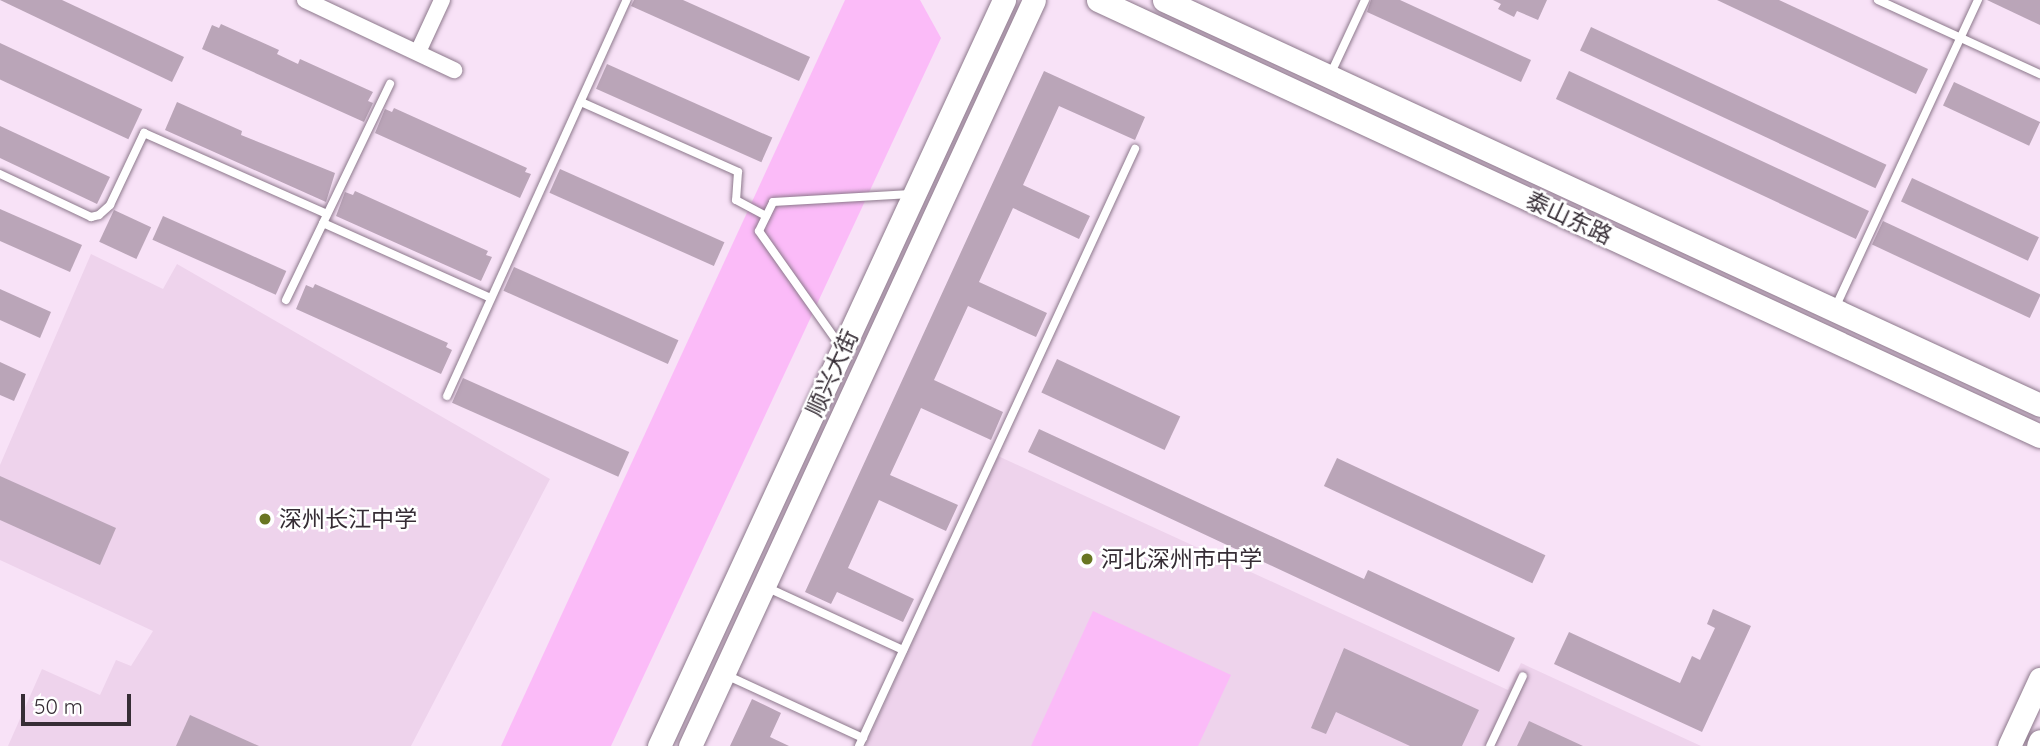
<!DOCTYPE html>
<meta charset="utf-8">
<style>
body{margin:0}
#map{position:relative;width:2040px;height:746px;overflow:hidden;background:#f8e2f7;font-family:Quicksand,"Noto Sans SC",sans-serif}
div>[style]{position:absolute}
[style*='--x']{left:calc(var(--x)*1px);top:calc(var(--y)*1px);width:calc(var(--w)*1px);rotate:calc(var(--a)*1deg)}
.built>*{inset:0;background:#eed3ec}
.green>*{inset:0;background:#fbbbf8}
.building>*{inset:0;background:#baa5b8;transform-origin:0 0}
.roads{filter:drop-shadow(0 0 2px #8c788b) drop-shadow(0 0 2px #8c788b)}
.lane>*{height:8px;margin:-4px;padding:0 4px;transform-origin:4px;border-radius:4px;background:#fff}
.street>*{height:16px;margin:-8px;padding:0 8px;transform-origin:8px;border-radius:8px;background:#fff}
.secondary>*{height:23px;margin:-11.5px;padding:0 11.5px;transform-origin:11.5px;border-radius:11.5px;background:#fff}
.dots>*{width:19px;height:19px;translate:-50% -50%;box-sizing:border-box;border:4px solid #fff;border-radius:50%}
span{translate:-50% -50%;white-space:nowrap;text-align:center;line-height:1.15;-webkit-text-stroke:5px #fff;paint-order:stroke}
.street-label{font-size:23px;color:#362d35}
.poi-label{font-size:23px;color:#362d35}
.left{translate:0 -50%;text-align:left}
.scale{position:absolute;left:21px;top:694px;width:110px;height:32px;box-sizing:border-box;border:4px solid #362d35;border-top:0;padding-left:9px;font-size:21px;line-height:24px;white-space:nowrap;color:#362d35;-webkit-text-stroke:5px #fff;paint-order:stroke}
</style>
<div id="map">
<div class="built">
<i style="clip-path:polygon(91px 254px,163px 289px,177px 264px,550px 479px,411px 746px,8px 746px,42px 669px,100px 695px,116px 660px,131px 666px,153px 631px,0 560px,0 465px)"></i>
<i style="clip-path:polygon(998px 456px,1508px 690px,1521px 663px,1701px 746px,865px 746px)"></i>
</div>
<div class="green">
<i style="clip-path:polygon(845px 0,920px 0,941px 38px,611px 746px,501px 746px)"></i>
<i style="clip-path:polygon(1093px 611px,1231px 675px,1198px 746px,1031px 746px)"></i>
</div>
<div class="building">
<i style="clip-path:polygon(0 0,62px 0,184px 57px,172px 82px)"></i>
<i style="clip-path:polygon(634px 0,683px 0,810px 57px,799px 81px,631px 6px)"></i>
<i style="clip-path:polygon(1371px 0,1400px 0,1531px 60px,1521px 82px,1367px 12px)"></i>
<i style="clip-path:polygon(1493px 0,1547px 0,1538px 20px,1517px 11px,1514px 17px,1498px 9px,1501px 4px)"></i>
<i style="clip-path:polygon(1717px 0,1779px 0,1928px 69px,1916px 94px)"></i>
<i style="clip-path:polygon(1987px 0,2040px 0,2040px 25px)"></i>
<i style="clip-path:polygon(221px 24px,279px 50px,277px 54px,298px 64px,300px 59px,373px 92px,368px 101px,373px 103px,364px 122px,202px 49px,212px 25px,219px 28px)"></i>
<i style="left:1591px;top:27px;width:326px;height:26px;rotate:25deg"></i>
<i style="left:0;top:43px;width:157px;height:33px;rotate:25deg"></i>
<i style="left:607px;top:64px;width:181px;height:27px;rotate:24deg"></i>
<i style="clip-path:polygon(1044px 71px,1145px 117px,1135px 140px,1059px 106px,1023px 185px,1090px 216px,1079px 239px,1013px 208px,979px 282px,1047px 313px,1036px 337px,968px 306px,934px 380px,1003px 412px,991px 440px,921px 408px,890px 475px,958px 505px,946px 531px,879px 500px,848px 568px,914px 599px,903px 622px,837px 592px,831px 604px,805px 592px)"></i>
<i style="left:1569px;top:71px;width:331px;height:31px;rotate:25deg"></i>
<i style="left:1954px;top:82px;width:95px;height:26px;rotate:25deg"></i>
<i style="clip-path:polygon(177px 102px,242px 131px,241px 135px,335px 173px,326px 202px,165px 130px)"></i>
<i style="clip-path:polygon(394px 108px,527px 168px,525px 172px,531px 174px,520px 198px,375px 133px,385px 109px,392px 112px)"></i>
<i style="clip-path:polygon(0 126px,110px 177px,97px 204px,0 158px)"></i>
<i style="left:560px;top:169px;width:180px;height:26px;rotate:24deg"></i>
<i style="left:1912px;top:178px;width:140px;height:26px;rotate:25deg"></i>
<i style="clip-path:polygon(355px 191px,488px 251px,486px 255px,492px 257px,481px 281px,336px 216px,345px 192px,353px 195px)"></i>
<i style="clip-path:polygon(0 209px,82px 245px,70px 272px,0 241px)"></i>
<i style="left:114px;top:210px;width:41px;height:35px;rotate:25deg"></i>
<i style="left:163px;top:216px;width:135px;height:26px;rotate:24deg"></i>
<i style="left:1883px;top:221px;width:174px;height:26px;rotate:25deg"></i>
<i style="left:514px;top:267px;width:180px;height:26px;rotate:24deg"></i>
<i style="clip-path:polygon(315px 284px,448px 343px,446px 347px,452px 350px,441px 374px,296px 309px,306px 285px,313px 288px)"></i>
<i style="clip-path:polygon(0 289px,51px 312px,40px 338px,0 320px)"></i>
<i style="left:1057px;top:359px;width:136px;height:37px;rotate:25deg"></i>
<i style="clip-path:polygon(0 362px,26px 374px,14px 401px,0 395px)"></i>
<i style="left:463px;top:378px;width:182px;height:27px;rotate:24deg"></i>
<i style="clip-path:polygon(1039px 429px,1364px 579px,1368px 570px,1515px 638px,1499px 672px,1028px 452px)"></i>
<i style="left:1337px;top:458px;width:230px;height:31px;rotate:25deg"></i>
<i style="clip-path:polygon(0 476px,116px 528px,100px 565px,0 520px)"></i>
<i style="clip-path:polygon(1713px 609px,1751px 626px,1702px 732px,1554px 664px,1569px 632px,1680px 683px,1692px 656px,1700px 660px,1715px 628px,1707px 624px)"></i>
<i style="clip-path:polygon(1344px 648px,1479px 710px,1462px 746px,1410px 746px,1336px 712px,1326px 734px,1311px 728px)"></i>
<i style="clip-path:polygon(752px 699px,781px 713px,770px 737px,789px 746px,730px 746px)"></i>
<i style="clip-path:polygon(190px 715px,259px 746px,176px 746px)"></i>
<i style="clip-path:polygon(1529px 721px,1583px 746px,1517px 746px)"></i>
</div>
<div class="roads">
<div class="lane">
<i style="--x:1878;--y:0;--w:178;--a:24.6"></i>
<i style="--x:1331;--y:73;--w:81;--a:-65"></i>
<i style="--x:581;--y:102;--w:172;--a:24"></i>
<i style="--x:738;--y:172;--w:28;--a:94"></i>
<i style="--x:736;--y:200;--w:34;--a:28"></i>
<i style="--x:0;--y:174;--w:101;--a:25.3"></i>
<i style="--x:91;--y:217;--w:8;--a:-14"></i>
<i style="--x:99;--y:215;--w:15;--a:-42"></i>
<i style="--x:110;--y:205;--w:80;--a:-64.7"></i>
<i style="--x:144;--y:133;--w:200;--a:23.9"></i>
<i style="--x:323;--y:223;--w:184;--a:24.1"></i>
<i style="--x:286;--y:300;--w:240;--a:-64.3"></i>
<i style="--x:1835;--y:308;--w:340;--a:-65.1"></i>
<i style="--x:841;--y:347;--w:142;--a:-125.3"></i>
<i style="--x:759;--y:231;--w:32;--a:-64"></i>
<i style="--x:773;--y:202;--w:138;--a:-3.3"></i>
<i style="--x:447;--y:396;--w:435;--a:-65.6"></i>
<i style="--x:766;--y:587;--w:151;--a:24.7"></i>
<i style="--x:726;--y:675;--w:151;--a:24.7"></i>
<i style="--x:859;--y:746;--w:658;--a:-65.19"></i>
<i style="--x:1490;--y:746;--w:77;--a:-64.8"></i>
</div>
<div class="street">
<i style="--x:305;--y:0;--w:165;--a:25.2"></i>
<i style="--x:418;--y:52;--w:57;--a:-65.2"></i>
</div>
<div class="secondary">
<i style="--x:1098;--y:0;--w:1038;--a:24.84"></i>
<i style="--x:1164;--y:0;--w:965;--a:24.81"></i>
<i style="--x:659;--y:746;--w:822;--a:-65.18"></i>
<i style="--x:690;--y:746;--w:821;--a:-65.24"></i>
<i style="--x:2009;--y:746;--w:74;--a:-65.2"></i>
<i style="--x:2038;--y:746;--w:5;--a:-68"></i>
</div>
</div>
<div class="dots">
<i style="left:265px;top:519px;background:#697622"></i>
<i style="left:1087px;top:559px;background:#697622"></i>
</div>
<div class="street-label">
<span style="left:1569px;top:218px;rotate:25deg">泰山东路</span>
<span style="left:832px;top:373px;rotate:-65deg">顺兴大街</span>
</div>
<div class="poi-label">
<span class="left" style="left:279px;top:519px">深州长江中学</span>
<span class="left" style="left:1101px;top:559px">河北深州市中学</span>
</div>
<div class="scale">50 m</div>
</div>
